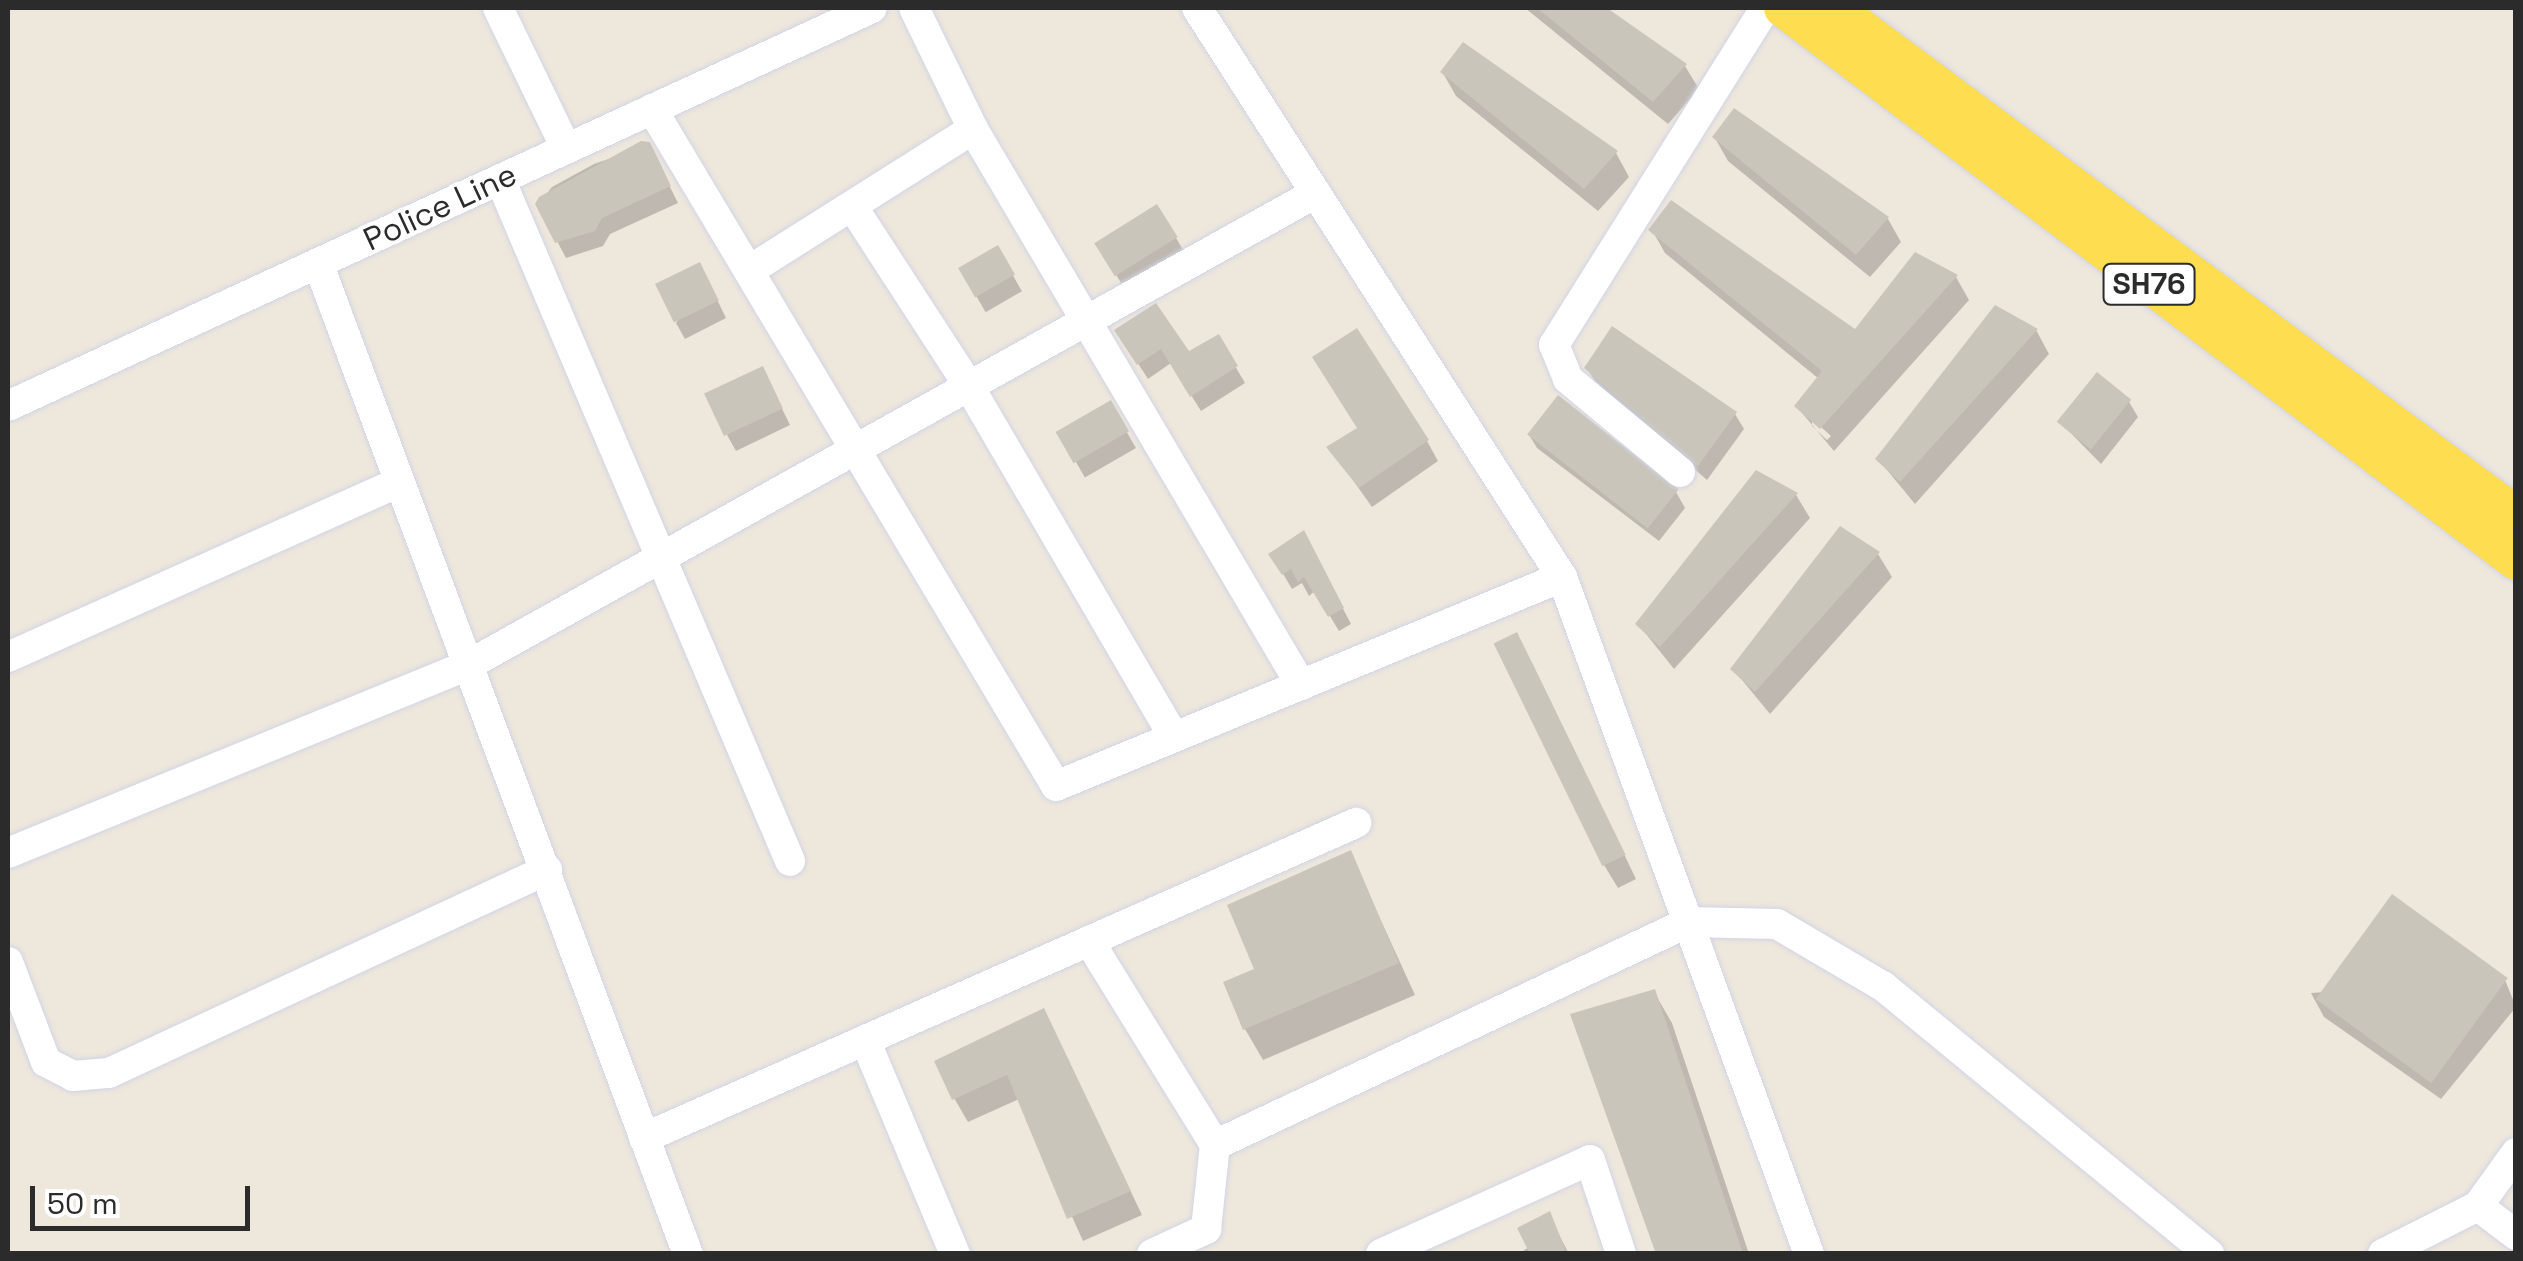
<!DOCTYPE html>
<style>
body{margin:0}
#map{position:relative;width:2523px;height:1261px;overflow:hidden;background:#eee7dc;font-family:"Space Grotesk",sans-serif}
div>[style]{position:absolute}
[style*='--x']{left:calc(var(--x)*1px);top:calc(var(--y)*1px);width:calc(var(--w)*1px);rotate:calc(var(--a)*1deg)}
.shadow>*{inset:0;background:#0003;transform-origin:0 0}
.building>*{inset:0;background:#c9c5ba;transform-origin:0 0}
.roads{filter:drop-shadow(0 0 2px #d1d4e5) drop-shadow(0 0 2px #d1d4e5)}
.minor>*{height:30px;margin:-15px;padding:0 15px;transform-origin:15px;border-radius:15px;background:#fff}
.major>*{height:38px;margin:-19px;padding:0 19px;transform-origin:19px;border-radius:19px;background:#fedd51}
span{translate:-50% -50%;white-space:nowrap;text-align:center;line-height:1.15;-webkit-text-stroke:8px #fff;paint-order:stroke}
.shield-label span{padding:2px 8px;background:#fff;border:2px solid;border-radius:8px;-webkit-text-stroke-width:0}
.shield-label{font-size:30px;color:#2b2b2b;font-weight:700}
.street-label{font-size:32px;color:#2b2b2b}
.frame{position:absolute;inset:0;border:10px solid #2b2b2b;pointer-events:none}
.scale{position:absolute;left:30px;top:1186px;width:220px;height:45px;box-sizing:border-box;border:5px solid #2b2b2b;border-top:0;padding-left:12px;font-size:30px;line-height:35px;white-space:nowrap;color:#2b2b2b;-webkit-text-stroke:8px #fff;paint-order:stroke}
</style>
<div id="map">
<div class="shadow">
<i style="clip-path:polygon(1525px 8px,1602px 8px,1685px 66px,1699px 89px,1668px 124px)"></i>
<i style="clip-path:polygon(1443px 73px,1616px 153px,1629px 177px,1598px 211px,1456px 96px)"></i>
<i style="clip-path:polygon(1715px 138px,1888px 219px,1901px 242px,1870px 277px,1728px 161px)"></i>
<i style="clip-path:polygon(649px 145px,678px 203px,610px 234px,603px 246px,566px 258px,538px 205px,552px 187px,594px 164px)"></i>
<i style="clip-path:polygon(evenodd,1652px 230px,1855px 332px,1956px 277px,1969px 300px,1834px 451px,1797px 407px,1819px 379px,1665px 253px,1652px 230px,1812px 419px,1831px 436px,1827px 440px,1812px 426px,1812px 419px)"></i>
<i style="clip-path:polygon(1176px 238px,1185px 253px,1126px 291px,1098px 245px)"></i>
<i style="left:997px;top:248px;width:50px;height:42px;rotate:60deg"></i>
<i style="clip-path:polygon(708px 281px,726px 318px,685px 339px,676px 323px)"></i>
<i style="clip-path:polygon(2036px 330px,2049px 354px,1915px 504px,1878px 459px)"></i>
<i style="clip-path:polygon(1117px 331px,1188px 355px,1218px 337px,1245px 383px,1201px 411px,1171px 363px,1148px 379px)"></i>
<i style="clip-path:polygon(1587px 368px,1735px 414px,1744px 429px,1707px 480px,1596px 383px)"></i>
<i style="clip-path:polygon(770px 384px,790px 425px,736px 451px,727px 435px)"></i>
<i style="clip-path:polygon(2129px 402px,2138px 417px,2101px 464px,2061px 423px)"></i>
<i style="left:1110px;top:403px;width:52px;height:59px;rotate:60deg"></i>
<i style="clip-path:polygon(1528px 433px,1676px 492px,1685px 508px,1659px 541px,1537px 448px)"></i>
<i style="clip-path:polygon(1427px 441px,1438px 461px,1372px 507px,1330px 448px)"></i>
<i style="clip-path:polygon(1756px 473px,1796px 495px,1810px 518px,1674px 669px,1638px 624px)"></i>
<i style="clip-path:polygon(1840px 529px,1878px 554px,1892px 577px,1770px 714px,1733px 669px)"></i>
<i style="clip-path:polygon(1312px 549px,1351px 624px,1339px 631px,1315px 591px,1309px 596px,1302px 583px,1292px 589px,1272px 555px)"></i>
<i style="clip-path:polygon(1530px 659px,1636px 879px,1618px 888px,1604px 865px)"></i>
<i style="clip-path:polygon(1350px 853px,1415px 995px,1263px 1060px,1245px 1029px,1258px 970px)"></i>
<i style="clip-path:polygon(2505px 980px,2516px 1007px,2441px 1099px,2324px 1017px,2311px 993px)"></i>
<i style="clip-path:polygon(1654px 992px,1672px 1023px,1749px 1254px,1657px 1254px)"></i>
<i style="clip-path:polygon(1056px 1035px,1142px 1215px,1083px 1241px,1019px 1099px,968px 1122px,954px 1098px)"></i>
<i style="clip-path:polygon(1549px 1215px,1569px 1254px,1518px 1254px,1529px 1247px)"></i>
</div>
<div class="building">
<i style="clip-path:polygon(1537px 8px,1607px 8px,1687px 64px,1653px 102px)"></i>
<i style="clip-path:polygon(1463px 42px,1618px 151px,1584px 189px,1440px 72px)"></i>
<i style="clip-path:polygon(1734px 108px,1889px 217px,1856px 255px,1712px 137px)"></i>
<i style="clip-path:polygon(641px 141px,650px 142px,671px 186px,602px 218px,595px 231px,555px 243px,535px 204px,539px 197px)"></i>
<i style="clip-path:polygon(1671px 200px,1855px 329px,1915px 252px,1958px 275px,1820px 429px,1794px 406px,1822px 371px,1648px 230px)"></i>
<i style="left:1157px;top:204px;width:39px;height:74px;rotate:58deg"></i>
<i style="left:998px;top:245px;width:34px;height:46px;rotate:60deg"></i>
<i style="left:700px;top:262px;width:43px;height:50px;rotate:64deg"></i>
<i style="clip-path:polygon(1156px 303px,1189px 351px,1219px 334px,1238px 366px,1190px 397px,1161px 349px,1137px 365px,1114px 330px)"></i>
<i style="clip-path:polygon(1995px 305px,2038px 329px,1900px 482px,1875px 459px)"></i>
<i style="clip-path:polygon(1612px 326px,1737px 412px,1698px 466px,1584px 368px)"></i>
<i style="clip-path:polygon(1357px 328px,1429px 440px,1359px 488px,1326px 447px,1357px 428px,1312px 357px)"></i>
<i style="left:763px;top:366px;width:47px;height:65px;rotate:65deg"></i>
<i style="left:2097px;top:372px;width:44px;height:64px;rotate:39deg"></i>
<i style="left:1558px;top:395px;width:153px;height:50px;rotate:38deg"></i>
<i style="left:1111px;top:400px;width:36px;height:64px;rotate:60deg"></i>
<i style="clip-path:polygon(1756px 470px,1798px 493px,1660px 647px,1635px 624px)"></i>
<i style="clip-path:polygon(1840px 526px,1880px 552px,1755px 692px,1730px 669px)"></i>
<i style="clip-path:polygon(1304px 530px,1344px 608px,1328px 617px,1304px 577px,1298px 582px,1291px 569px,1282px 575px,1268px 554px)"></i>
<i style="left:1517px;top:632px;width:248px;height:26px;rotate:64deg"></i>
<i style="clip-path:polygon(1351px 850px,1399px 963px,1243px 1030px,1223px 982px,1254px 969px,1227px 905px)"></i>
<i style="left:2392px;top:894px;width:143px;height:130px;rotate:36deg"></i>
<i style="clip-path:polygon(1655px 989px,1743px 1254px,1656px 1254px,1570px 1014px)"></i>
<i style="clip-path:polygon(1044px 1008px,1131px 1191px,1067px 1219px,1007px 1075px,952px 1100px,934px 1061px)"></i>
<i style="clip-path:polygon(1550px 1211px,1567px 1254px,1530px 1254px,1517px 1228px)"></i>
</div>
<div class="roads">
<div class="minor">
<i style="--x:498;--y:8;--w:156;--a:64.1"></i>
<i style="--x:914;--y:8;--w:135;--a:64"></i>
<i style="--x:1197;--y:8;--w:676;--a:57.32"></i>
<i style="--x:1562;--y:577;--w:721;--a:69.96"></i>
<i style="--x:652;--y:109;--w:788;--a:59.17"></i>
<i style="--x:1056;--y:786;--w:547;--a:-22.44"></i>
<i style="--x:500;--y:179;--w:741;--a:66.96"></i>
<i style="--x:852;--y:206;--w:217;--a:57"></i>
<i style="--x:970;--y:388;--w:404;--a:59.7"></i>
<i style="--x:318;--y:263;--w:1058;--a:69.53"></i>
<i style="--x:750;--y:270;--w:264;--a:-32.3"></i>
<i style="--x:973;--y:129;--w:646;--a:59.46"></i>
<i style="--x:8;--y:406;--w:951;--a:-24.73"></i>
<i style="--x:1680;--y:472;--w:146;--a:-140.3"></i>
<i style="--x:1568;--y:379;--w:37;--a:-112"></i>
<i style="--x:1554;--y:345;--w:398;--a:-57.9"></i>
<i style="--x:8;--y:657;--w:429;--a:-24.1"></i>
<i style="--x:8;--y:853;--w:499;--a:-22.2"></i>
<i style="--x:470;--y:664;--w:968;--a:-29.11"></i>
<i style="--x:1089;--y:941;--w:240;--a:58.3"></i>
<i style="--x:8;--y:962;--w:107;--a:69.2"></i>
<i style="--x:46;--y:1062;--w:30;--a:27"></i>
<i style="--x:73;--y:1076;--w:36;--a:-5"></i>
<i style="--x:109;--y:1073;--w:483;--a:-24.9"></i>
<i style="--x:865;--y:1040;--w:232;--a:67.2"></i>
<i style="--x:644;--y:1138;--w:779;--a:-23.87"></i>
<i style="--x:2478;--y:1206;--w:48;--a:37.3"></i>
<i style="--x:1152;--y:1254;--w:60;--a:-24.8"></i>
<i style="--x:1206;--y:1229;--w:84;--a:-83.9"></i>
<i style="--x:1215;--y:1145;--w:524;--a:-25.2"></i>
<i style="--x:1689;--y:922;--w:88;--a:1.3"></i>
<i style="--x:1777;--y:924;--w:124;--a:30.5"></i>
<i style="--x:1884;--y:987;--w:421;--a:39.4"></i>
<i style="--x:1381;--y:1254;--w:229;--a:-24.2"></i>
<i style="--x:1590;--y:1160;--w:99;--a:71.7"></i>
<i style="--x:2383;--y:1254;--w:106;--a:-26.8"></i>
<i style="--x:2478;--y:1206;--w:65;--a:-54.4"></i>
</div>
<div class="major">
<i style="--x:1783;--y:8;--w:918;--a:37.03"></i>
<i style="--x:1834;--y:8;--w:850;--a:36.63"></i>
</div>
</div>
<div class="shield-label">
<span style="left:2149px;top:284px">SH76</span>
</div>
<div class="street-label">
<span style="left:440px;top:207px;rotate:-25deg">Police Line</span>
</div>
<div class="frame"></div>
<div class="scale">50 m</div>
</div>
